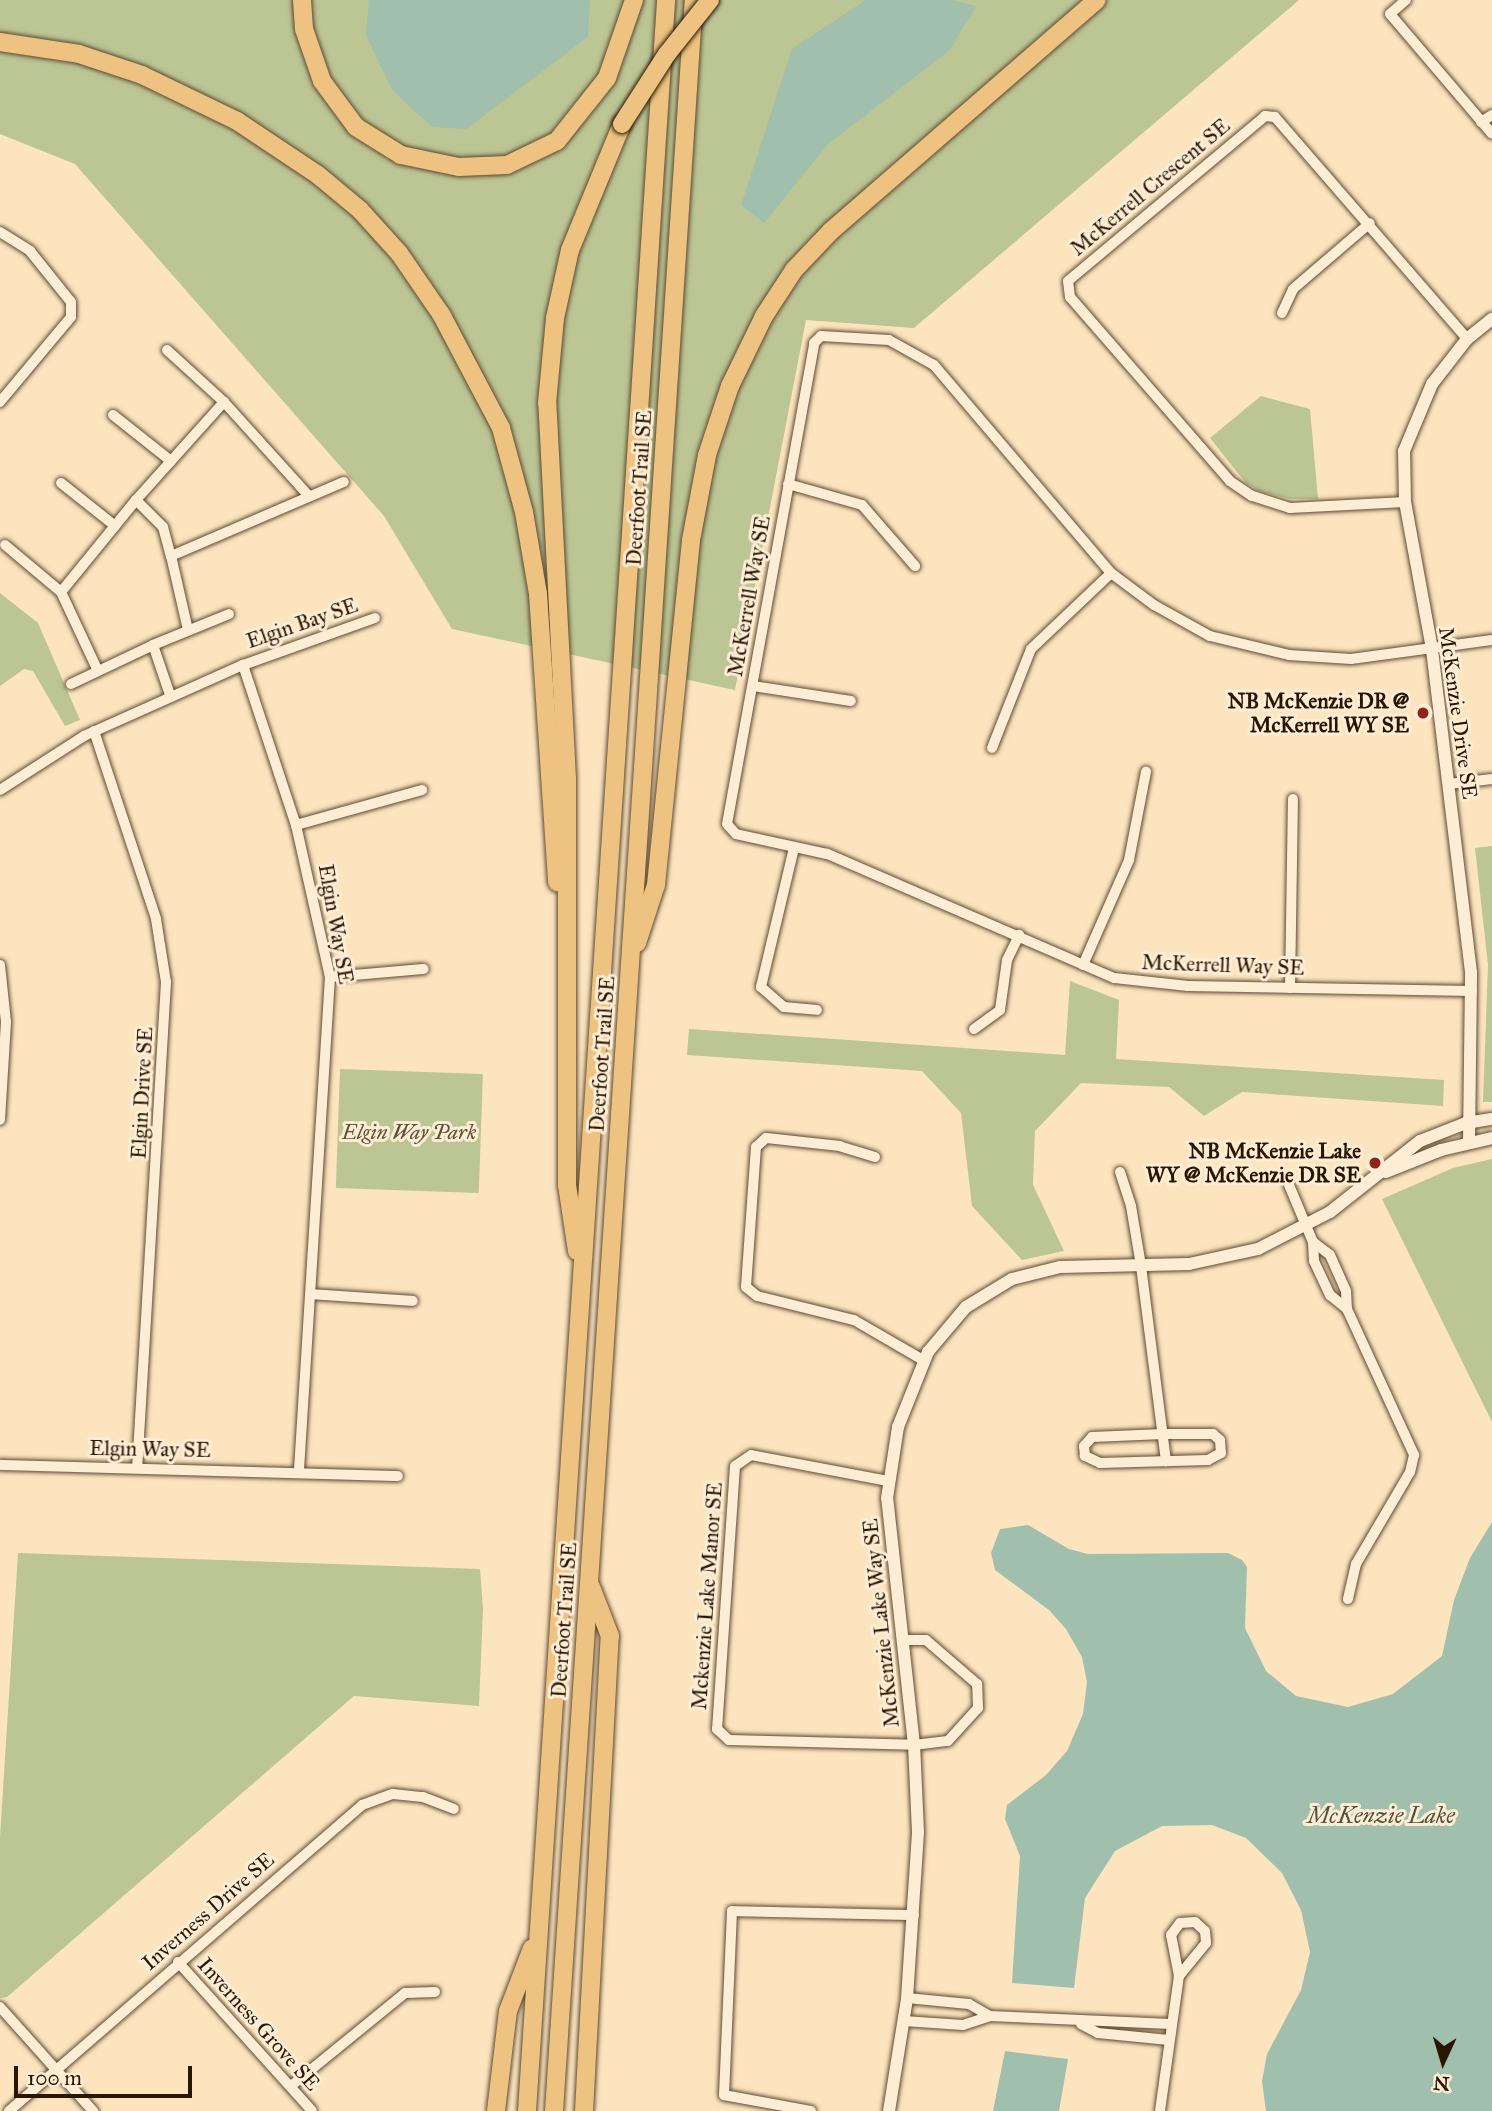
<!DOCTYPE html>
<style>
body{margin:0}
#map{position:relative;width:1492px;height:2111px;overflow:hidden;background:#fce4bf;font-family:"IM FELL Great Primer",serif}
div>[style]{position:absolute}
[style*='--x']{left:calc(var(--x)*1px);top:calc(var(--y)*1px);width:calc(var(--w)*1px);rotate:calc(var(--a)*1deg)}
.green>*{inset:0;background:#bcc594;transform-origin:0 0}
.water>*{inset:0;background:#a0bfad}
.roads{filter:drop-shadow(0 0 2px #5d4a32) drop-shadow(0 0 2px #5d4a32)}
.minor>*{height:10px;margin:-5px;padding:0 5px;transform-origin:5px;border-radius:5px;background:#fdedd5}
.tertiary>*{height:12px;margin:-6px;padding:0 6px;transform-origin:6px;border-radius:6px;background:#fdedd5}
.motorway>*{height:18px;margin:-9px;padding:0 9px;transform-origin:9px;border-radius:9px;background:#eec280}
.bridges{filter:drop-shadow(0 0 2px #281603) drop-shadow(0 0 2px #281603)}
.motorway-bridge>*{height:18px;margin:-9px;padding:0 9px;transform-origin:9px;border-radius:9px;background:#eec280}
.dots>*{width:19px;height:19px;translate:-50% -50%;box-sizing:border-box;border:4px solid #fdedd5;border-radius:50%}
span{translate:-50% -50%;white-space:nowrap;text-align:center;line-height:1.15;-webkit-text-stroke:6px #fdedd5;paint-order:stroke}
.street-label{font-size:21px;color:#281603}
.poi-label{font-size:21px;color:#281603;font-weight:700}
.right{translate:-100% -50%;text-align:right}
.park-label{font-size:21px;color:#5c5336;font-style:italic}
.water-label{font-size:23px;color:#52513e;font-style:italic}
.north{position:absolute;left:1408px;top:2027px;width:70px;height:70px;-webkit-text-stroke:5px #fdedd5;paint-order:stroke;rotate:184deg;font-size:19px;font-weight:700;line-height:28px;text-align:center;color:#281603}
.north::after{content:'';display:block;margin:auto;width:24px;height:32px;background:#281603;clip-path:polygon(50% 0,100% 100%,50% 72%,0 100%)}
.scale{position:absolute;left:14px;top:2066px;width:178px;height:32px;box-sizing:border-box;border:4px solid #281603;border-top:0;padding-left:9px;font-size:21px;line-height:24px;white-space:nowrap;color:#281603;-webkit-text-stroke:5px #fdedd5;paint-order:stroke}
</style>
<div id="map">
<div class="green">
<i style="clip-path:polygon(0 0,1299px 0,914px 328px,806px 320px,735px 690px,452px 629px,384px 516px,75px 164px,0 134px)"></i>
<i style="clip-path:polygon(1261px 396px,1310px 409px,1318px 499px,1290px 499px,1259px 491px,1245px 482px,1210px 438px)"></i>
<i style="clip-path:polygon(0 593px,38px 623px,80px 720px,65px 726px,33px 671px,24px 669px,0 686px)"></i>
<i style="clip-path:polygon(1492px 846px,1492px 1102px,1483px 1102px,1488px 965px,1475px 848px)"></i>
<i style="clip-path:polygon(1070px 981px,1119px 1000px,1116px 1059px,1444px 1080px,1443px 1106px,1242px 1092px,1204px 1116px,1169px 1087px,1081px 1083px,1035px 1131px,1033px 1185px,1064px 1251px,1022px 1260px,972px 1206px,961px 1113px,922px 1071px,687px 1055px,689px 1029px,1065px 1055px)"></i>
<i style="left:340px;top:1069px;width:143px;height:119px;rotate:2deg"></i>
<i style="clip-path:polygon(1492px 1159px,1492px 1422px,1382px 1199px,1453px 1168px)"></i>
<i style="clip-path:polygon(18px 1553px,480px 1569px,483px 1609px,479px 1706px,354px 1696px,7px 1997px,0 1998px,0 1838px)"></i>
</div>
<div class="water">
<i style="clip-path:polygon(369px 0,590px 0,588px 37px,466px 129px,432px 127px,392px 90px,366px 35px)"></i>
<i style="clip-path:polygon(866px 0,952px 0,976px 6px,950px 50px,828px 144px,764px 223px,741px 205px,792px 49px)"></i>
<i style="clip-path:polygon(1492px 1522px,1492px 2111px,1266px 2111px,1262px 2081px,1267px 2054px,1301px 1990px,1310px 1952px,1301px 1910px,1282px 1873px,1246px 1838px,1212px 1825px,1162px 1826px,1115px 1851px,1085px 1898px,1074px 1988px,1012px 1983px,1020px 1856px,1005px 1819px,1007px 1805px,1046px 1775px,1067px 1751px,1083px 1714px,1087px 1682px,1082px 1657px,1066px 1629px,1049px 1610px,995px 1570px,991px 1553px,1000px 1529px,1028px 1525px,1069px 1549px,1088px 1554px,1228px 1553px,1242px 1560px,1247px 1567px,1245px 1628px,1266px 1671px,1296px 1696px,1348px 1707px,1393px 1694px,1442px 1656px,1454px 1600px,1470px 1558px)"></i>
<i style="clip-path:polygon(1005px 2051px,1068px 2059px,1059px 2111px,993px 2111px)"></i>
</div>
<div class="roads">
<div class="minor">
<i style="--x:1406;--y:0;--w:21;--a:139"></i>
<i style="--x:1390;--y:14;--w:157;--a:49.6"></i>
<i style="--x:1481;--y:122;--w:13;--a:-32"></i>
<i style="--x:0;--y:232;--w:36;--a:32"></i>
<i style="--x:30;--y:251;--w:65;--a:51.2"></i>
<i style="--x:71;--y:302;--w:15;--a:90"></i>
<i style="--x:71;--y:317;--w:111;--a:129.9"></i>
<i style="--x:1282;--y:313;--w:26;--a:-65"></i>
<i style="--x:1293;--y:289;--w:101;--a:-40.6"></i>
<i style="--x:167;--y:350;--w:77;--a:42.4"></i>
<i style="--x:224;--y:402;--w:127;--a:47.9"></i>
<i style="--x:113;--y:415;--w:74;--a:38.4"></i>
<i style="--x:61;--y:483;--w:69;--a:38.5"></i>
<i style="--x:788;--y:484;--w:77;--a:15.8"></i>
<i style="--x:862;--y:505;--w:81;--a:49"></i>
<i style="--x:136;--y:500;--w:132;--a:-48.1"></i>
<i style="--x:1405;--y:502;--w:115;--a:177"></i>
<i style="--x:1290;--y:508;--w:40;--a:-162"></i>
<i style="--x:1252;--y:496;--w:27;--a:-146"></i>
<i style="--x:1230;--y:481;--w:244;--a:-131"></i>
<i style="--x:1070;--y:297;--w:16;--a:-97"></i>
<i style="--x:1068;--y:281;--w:257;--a:-39.9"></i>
<i style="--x:1265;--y:116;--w:10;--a:6"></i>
<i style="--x:1275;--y:117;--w:294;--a:49.1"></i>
<i style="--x:5;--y:545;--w:73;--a:40"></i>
<i style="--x:188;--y:630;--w:76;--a:-102.9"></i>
<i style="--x:171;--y:556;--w:188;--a:-23.2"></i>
<i style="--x:153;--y:645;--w:82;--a:-22.2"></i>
<i style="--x:243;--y:665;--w:140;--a:-19.6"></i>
<i style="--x:98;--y:671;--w:87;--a:-115.1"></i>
<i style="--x:61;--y:592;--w:119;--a:-50.8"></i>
<i style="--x:136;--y:500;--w:38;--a:45"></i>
<i style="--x:163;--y:527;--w:30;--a:75"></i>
<i style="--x:71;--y:684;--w:91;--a:-25.4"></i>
<i style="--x:153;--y:645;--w:53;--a:71.2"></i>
<i style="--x:753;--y:686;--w:99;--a:8.7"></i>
<i style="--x:94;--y:731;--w:198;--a:71.7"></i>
<i style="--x:156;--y:919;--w:64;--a:81"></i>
<i style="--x:166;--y:982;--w:487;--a:93.4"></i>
<i style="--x:992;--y:748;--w:106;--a:-68.5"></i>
<i style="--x:1031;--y:649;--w:110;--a:-43.5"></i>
<i style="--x:1449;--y:784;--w:43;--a:-6.6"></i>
<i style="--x:0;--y:790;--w:100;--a:-32.7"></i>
<i style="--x:84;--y:736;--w:174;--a:-24.1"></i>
<i style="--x:243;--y:665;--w:169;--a:71.7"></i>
<i style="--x:296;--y:825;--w:156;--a:77.4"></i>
<i style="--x:330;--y:977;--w:496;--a:93.6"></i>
<i style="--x:296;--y:825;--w:131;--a:-15.5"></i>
<i style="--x:794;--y:848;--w:143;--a:103.4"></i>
<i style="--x:761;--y:987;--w:30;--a:41"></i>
<i style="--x:784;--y:1007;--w:33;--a:5"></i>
<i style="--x:0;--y:965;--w:57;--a:84"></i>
<i style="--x:6;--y:1022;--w:98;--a:93.5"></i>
<i style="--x:1083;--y:965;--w:115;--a:-66.3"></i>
<i style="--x:1129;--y:860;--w:90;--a:-79.1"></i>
<i style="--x:330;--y:977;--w:94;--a:-4.9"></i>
<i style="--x:1290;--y:988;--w:189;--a:-89.1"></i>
<i style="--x:1472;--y:991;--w:284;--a:-179"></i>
<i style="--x:1188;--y:986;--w:74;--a:-173.8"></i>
<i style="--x:1114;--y:978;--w:313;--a:-156.6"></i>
<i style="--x:827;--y:854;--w:93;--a:-167.6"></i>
<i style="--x:736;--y:834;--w:13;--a:-132"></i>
<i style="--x:727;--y:824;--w:489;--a:-79.7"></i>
<i style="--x:814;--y:343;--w:10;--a:-45"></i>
<i style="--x:821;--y:336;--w:68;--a:3.4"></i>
<i style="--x:889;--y:340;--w:51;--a:29.1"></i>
<i style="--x:934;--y:365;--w:273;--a:49.6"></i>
<i style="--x:1111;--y:573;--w:54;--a:36.7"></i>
<i style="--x:1154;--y:605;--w:64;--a:29"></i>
<i style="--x:1210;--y:636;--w:81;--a:13.5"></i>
<i style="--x:1289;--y:655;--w:62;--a:3.7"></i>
<i style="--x:1351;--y:659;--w:142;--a:-7.7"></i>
<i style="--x:974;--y:1029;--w:32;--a:-36"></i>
<i style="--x:1000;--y:1010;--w:50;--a:-82"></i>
<i style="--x:1007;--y:960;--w:28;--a:-64"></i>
<i style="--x:875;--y:1157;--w:37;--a:-163"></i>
<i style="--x:840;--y:1146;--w:74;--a:-173.8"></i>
<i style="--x:766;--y:1138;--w:13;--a:138"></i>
<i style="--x:756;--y:1147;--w:140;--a:94.1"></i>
<i style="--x:746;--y:1287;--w:14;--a:39"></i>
<i style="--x:757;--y:1296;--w:100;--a:13.9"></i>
<i style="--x:854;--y:1320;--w:80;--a:30.1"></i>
<i style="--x:1120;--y:1172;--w:36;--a:72"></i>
<i style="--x:1131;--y:1206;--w:61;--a:80.5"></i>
<i style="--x:1141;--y:1266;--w:197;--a:82.7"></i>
<i style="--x:1289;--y:1185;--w:62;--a:67.2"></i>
<i style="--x:1313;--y:1242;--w:19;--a:87"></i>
<i style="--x:1314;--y:1261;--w:38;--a:65"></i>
<i style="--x:1330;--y:1295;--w:22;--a:39"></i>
<i style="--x:1313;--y:1242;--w:21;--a:37"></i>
<i style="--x:1330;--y:1255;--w:39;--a:66"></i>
<i style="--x:1346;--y:1291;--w:18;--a:87"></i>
<i style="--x:1347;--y:1309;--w:161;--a:65.3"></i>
<i style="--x:1414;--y:1455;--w:17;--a:103"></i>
<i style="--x:1410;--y:1472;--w:107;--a:120.4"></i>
<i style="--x:1356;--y:1564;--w:36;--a:103"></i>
<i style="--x:311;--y:1294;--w:102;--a:3.9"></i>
<i style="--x:1163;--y:1434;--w:50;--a:0"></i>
<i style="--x:1213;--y:1434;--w:9;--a:41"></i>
<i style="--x:1220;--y:1440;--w:13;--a:86"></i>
<i style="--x:1221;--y:1453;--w:15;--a:152"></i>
<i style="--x:1208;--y:1460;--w:108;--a:178.4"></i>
<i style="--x:1100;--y:1463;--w:17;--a:-155"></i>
<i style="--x:1085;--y:1456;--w:10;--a:-96"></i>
<i style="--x:1084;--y:1446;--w:12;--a:-48"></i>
<i style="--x:1092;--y:1437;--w:71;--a:-2.4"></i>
<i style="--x:0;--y:1465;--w:398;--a:1.6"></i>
<i style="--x:888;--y:1481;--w:139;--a:-169.3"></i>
<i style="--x:751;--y:1455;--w:19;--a:145"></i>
<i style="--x:735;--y:1466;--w:264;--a:93.9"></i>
<i style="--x:717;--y:1729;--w:16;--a:43"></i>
<i style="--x:729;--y:1740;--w:185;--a:1.5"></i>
<i style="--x:914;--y:1745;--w:34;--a:-7"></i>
<i style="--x:948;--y:1741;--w:45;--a:-47.7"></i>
<i style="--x:978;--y:1708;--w:24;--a:-92"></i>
<i style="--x:977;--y:1684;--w:67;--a:-139.2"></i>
<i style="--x:926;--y:1640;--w:22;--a:180"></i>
<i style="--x:178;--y:1962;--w:200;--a:48"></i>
<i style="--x:907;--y:1998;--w:62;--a:5.5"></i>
<i style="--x:969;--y:2004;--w:24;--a:30"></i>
<i style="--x:0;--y:2007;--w:140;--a:48.2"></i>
<i style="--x:904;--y:2021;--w:59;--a:3.9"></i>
<i style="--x:963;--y:2025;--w:28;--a:-18"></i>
<i style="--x:990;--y:2016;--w:181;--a:2.5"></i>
<i style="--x:1081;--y:2024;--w:19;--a:28"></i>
<i style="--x:1098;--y:2033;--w:71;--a:5.6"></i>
<i style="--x:291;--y:2086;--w:147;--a:-39.2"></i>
<i style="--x:405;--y:1993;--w:30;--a:-2"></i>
<i style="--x:9;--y:2111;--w:467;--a:-40.9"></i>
<i style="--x:362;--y:1805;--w:33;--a:-20"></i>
<i style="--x:393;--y:1794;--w:30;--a:6"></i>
<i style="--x:423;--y:1797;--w:33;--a:21"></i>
<i style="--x:811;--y:2111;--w:88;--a:-169.6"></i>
<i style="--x:724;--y:2095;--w:184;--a:-87.5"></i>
<i style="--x:732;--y:1911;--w:182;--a:1.3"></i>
<i style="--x:1160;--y:2111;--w:136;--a:-82"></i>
<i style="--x:1179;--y:1976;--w:42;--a:-101"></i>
<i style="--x:1171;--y:1935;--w:15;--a:-53"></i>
<i style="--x:1180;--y:1923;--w:15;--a:-4"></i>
<i style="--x:1195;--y:1922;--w:13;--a:42"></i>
<i style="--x:1205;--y:1931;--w:12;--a:85"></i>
<i style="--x:1206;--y:1943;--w:43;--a:129.3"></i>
</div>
<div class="tertiary">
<i style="--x:1469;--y:1142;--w:170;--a:-89.3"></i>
<i style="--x:1471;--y:972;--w:325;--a:-96.9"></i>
<i style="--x:1432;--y:649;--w:149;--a:-100.4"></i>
<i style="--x:1405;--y:502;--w:51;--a:-91.1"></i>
<i style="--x:1404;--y:451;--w:73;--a:-67.3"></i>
<i style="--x:1432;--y:384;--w:57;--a:-52.1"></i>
<i style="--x:1467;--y:339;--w:32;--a:-39"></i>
<i style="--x:1386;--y:1172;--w:59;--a:-21.8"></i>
<i style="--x:1441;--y:1150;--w:52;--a:-13.2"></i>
<i style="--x:889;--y:2111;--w:114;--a:-80.9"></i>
<i style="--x:907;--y:1998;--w:166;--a:-86.2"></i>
<i style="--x:918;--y:1832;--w:87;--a:-92.6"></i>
<i style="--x:914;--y:1745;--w:248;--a:-96.2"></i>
<i style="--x:887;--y:1498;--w:72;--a:-81.2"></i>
<i style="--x:898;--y:1427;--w:81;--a:-68.2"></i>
<i style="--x:928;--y:1352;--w:59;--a:-49.8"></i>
<i style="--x:966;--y:1307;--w:54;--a:-31.3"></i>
<i style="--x:1012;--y:1279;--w:49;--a:-14"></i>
<i style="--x:1060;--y:1267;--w:129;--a:-1.3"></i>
<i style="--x:1189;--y:1264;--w:71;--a:-12.3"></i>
<i style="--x:1258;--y:1249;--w:81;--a:-27.2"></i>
<i style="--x:1330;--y:1212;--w:115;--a:-38.3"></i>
<i style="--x:1420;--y:1141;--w:49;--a:-21.4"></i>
<i style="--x:1466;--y:1123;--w:26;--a:-9"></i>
</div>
<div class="motorway">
<i style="--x:302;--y:0;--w:29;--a:86"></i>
<i style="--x:304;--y:29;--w:55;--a:70.9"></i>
<i style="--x:322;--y:81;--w:57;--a:53.5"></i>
<i style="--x:356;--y:127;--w:53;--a:31.9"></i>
<i style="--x:401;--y:155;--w:59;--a:11.7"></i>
<i style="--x:459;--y:167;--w:48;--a:-2.4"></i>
<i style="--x:507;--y:165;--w:55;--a:-25.6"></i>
<i style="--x:557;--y:141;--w:80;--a:-51.6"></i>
<i style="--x:607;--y:78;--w:83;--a:-70.9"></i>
<i style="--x:0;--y:42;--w:80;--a:8.6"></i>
<i style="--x:79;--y:54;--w:66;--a:18.4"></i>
<i style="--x:142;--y:75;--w:106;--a:25.8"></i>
<i style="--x:237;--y:121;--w:97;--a:33.7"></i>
<i style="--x:318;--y:175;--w:55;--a:39.8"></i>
<i style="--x:360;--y:210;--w:58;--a:47.8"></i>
<i style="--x:399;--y:253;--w:74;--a:55.5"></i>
<i style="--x:441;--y:314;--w:129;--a:62.2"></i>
<i style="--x:501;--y:428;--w:87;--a:74.7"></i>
<i style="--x:524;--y:512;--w:83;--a:80.3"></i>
<i style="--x:538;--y:594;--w:289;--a:86.2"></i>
<i style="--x:637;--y:943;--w:61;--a:-71.9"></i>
<i style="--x:656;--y:885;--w:347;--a:-84.2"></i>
<i style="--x:691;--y:540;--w:86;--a:-79.3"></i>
<i style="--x:707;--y:455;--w:73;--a:-71.6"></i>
<i style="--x:730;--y:386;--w:78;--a:-64.1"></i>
<i style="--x:764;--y:316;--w:55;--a:-56.9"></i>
<i style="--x:794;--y:270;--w:54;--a:-46.5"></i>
<i style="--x:831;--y:231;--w:352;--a:-41"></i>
<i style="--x:577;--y:1251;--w:67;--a:-98.6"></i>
<i style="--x:567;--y:1185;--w:406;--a:-90"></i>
<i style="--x:567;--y:779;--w:377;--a:-93"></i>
<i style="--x:547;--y:403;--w:85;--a:-84.6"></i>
<i style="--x:555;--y:318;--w:70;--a:-77.6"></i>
<i style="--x:570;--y:250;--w:136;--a:-67.6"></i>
<i style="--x:496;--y:2111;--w:101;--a:-83.2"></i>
<i style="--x:508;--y:2011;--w:67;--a:-69.1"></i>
<i style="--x:527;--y:2111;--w:2116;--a:-86.23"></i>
<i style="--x:554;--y:2111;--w:2116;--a:-86.21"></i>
<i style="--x:584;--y:2111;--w:476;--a:-86.9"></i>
<i style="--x:610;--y:1636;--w:53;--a:-111.2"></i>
</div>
</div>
<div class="bridges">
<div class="motorway-bridge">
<i style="--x:622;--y:124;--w:83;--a:-57.3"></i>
<i style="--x:667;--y:54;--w:69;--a:-51.5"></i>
</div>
</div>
<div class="dots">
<i style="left:1423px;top:713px;background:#8f2418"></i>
<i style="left:1375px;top:1163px;background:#8f2418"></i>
</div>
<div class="street-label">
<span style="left:1150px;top:187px;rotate:-40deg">McKerrell Crescent SE</span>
<span style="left:639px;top:488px;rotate:-86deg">Deerfoot Trail SE</span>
<span style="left:749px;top:596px;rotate:-80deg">McKerrell Way SE</span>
<span style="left:302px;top:623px;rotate:-19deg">Elgin Bay SE</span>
<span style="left:1458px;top:713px;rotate:82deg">McKenzie Drive SE</span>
<span style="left:336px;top:924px;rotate:80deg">Elgin Way SE</span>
<span style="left:1223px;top:965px;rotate:2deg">McKerrell Way SE</span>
<span style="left:602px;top:1054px;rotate:-86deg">Deerfoot Trail SE</span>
<span style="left:142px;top:1093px;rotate:-87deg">Elgin Drive SE</span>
<span style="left:150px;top:1449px;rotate:1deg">Elgin Way SE</span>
<span style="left:707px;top:1596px;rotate:-86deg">Mckenzie Lake Manor SE</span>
<span style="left:564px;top:1620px;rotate:-86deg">Deerfoot Trail SE</span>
<span style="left:881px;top:1623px;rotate:-96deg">McKenzie Lake Way SE</span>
<span style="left:208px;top:1911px;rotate:-41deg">Inverness Drive SE</span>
<span style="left:259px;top:2024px;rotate:48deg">Inverness Grove SE</span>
</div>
<div class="poi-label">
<span class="right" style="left:1409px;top:713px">NB McKenzie DR @<br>McKerrell WY SE</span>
<span class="right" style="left:1361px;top:1163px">NB McKenzie Lake<br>WY @ McKenzie DR SE</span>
</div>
<div class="park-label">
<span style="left:409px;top:1132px">Elgin Way Park</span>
</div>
<div class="water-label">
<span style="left:1381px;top:1815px">McKenzie Lake</span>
</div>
<div class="north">N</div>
<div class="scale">100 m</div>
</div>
